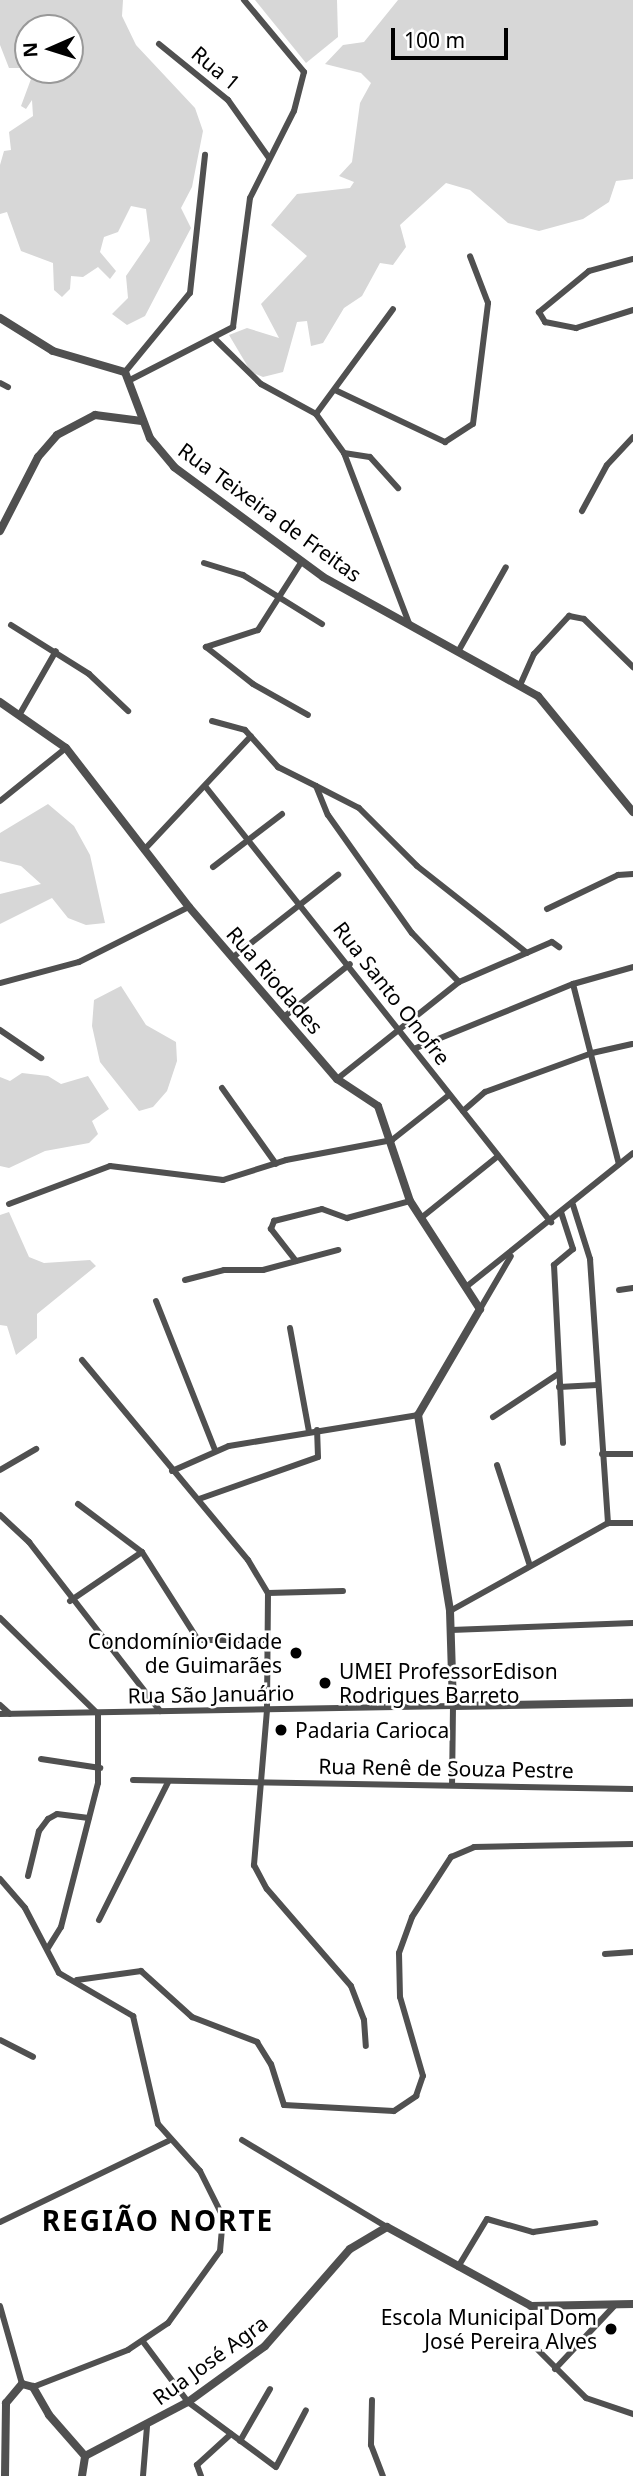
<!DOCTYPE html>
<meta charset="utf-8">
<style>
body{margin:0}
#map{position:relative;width:633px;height:2476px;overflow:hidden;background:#fff;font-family:"Noto Sans",sans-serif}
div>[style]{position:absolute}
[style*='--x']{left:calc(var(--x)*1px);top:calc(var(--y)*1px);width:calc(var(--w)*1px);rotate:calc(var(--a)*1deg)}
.green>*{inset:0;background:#d7d7d7}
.minor>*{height:6px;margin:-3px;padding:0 3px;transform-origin:3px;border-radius:3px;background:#505050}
.tertiary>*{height:8px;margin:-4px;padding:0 4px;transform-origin:4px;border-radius:4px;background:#505050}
.dots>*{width:19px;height:19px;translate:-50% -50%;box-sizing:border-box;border:4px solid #fff;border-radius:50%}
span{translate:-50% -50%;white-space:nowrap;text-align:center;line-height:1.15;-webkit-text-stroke:5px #fff;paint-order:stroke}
.street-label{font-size:21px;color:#000}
.poi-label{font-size:21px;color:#000}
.right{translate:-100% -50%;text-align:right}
.left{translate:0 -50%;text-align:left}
.district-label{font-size:28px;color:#000;font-weight:700;letter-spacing:2px}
.north{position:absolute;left:14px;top:14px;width:70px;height:70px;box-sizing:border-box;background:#fff;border:2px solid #999;border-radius:50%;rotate:267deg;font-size:19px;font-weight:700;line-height:28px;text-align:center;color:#000}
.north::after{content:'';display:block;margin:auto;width:24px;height:32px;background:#000;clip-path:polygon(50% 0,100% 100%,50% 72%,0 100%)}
.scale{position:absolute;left:391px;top:28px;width:117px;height:32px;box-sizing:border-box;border:4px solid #000;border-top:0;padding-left:9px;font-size:21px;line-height:24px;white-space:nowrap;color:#000;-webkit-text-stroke:5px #fff;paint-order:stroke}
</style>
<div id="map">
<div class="green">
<i style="clip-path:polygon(evenodd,0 0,123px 0,122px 16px,136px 45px,195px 108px,203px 131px,192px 187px,181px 208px,191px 228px,145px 316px,127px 325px,112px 314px,128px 298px,126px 276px,150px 241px,146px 209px,131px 206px,118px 232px,104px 237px,100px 252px,116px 271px,110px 279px,98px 267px,83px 277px,71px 276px,70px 289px,62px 297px,54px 290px,53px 263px,21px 251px,7px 212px,0 214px,0 165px,4px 151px,11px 150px,9px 132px,33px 116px,32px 100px,26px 109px,21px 106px,31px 79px,22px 68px,9px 68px,0 45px,0 0,28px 28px,70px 28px,70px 70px,28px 70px,28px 28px)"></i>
<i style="clip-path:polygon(255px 0,337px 0,338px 37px,306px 63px)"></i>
<i style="clip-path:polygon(398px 0,633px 0,633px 179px,616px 181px,609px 202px,583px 219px,539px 231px,508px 223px,470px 190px,446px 183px,400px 225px,406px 247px,393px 265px,380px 263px,362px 296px,344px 308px,323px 343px,311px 346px,307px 321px,297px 322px,283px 372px,263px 377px,251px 372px,229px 335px,247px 328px,279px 338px,261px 304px,307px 256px,271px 225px,297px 194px,350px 188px,354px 182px,339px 176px,352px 162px,360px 103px,371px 83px,361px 73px,325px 64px,343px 45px,364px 42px)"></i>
<i style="clip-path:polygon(48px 804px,74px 826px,90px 855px,105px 923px,86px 925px,68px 918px,52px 898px,0 924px,0 894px,41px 884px,21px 866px,0 861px,0 833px)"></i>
<i style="clip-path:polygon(121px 986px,146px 1025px,176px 1042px,177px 1061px,167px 1091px,153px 1107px,139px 1111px,100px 1062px,92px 1026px,94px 1000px)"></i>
<i style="clip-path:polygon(22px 1073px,48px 1076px,61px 1084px,88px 1076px,109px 1109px,92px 1121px,98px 1134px,89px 1143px,45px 1151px,9px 1168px,0 1166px,0 1077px,10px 1081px)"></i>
<i style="clip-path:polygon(9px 1212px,29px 1257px,44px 1263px,90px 1260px,96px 1266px,37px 1314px,37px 1338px,16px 1355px,7px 1326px,0 1325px,0 1215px)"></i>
</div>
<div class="minor">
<i style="--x:159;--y:44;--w:89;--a:39.1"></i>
<i style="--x:228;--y:100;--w:71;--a:54.7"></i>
<i style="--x:633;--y:259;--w:46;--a:164.7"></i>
<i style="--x:589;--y:271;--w:65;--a:140.6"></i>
<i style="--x:539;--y:312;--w:12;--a:59"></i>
<i style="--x:545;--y:322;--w:32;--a:11"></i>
<i style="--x:576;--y:328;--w:60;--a:-17.5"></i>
<i style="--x:216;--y:340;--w:63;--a:44.4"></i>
<i style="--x:261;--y:384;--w:63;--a:28.6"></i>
<i style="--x:316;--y:414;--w:48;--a:54.3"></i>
<i style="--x:344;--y:453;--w:182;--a:69.1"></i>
<i style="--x:125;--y:372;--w:102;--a:-50.6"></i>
<i style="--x:190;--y:293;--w:139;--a:-83.8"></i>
<i style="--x:130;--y:380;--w:116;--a:-27.2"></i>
<i style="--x:233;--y:327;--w:130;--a:-82.5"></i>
<i style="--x:250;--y:198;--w:97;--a:-63.2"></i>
<i style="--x:294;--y:111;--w:40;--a:-75.6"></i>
<i style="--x:304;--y:72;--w:94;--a:-129.8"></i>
<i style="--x:0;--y:383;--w:9;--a:27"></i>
<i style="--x:335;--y:390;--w:122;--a:25.3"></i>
<i style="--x:445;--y:442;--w:33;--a:-33"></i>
<i style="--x:473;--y:424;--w:122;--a:-82.9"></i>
<i style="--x:488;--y:303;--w:50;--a:-111"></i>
<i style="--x:316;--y:414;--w:130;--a:-53.7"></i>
<i style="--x:344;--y:453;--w:26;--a:9"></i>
<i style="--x:370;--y:457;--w:42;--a:47.9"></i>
<i style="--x:582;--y:511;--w:52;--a:-61.5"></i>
<i style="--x:607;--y:465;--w:38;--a:-47"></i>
<i style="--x:302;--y:561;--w:82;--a:122.5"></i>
<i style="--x:258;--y:630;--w:55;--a:161.9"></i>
<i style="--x:206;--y:647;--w:60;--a:38.2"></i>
<i style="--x:253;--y:684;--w:63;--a:29.4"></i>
<i style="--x:204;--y:563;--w:41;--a:17.1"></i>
<i style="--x:243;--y:575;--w:93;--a:31.8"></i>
<i style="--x:11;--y:625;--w:92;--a:32.1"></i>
<i style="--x:89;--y:674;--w:54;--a:43.5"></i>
<i style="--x:459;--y:650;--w:95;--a:-60.5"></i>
<i style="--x:521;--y:683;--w:32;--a:-66"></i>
<i style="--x:534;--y:654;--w:52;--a:-47.4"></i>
<i style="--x:569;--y:616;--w:15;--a:11"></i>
<i style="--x:584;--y:619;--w:69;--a:44.4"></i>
<i style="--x:21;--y:712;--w:70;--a:-60.2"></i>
<i style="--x:212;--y:721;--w:34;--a:15"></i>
<i style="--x:245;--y:730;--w:50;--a:48.3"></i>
<i style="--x:278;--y:767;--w:42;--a:26.6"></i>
<i style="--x:316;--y:786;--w:31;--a:68"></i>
<i style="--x:328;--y:815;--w:145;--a:54.6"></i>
<i style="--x:412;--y:933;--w:68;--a:46.2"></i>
<i style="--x:205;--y:786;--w:557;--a:51.57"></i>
<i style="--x:316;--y:786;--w:48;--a:27.1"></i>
<i style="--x:359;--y:808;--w:82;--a:45"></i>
<i style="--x:417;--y:866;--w:140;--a:38.3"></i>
<i style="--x:0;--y:801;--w:85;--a:-38.8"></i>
<i style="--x:144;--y:850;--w:156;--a:-46.8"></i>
<i style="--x:213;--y:867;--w:87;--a:-37.5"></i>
<i style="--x:547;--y:909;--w:79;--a:-25.6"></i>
<i style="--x:618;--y:875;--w:15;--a:-4"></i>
<i style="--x:232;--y:958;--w:135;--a:-38.1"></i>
<i style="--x:0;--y:983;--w:82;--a:-14.9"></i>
<i style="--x:79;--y:962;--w:123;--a:-26.6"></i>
<i style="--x:573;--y:984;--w:186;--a:75.7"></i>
<i style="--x:285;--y:1016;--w:83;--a:-38.7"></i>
<i style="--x:0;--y:1030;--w:50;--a:34.3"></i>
<i style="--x:416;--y:1048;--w:170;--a:-22.2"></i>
<i style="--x:573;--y:984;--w:62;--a:-15.8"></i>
<i style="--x:337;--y:1079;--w:156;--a:-38.5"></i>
<i style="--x:459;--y:982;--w:101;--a:-23.3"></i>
<i style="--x:552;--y:942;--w:9;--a:36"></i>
<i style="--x:222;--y:1088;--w:93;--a:54.6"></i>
<i style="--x:463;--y:1111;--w:29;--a:-41"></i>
<i style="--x:485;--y:1092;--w:114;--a:-20"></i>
<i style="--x:592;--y:1053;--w:41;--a:-12.7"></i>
<i style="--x:9;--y:1204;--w:108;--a:-20.6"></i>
<i style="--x:110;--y:1166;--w:114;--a:7.1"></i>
<i style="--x:223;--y:1180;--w:66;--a:-17.6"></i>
<i style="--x:286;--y:1160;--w:108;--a:-10.7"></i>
<i style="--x:392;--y:1140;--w:73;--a:-38.3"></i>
<i style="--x:573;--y:1205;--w:57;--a:72.5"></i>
<i style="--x:590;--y:1259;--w:265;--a:86.1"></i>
<i style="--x:561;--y:1212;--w:39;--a:72"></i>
<i style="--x:573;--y:1249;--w:25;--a:140"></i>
<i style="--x:554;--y:1265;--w:178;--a:87.1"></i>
<i style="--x:421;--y:1218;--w:99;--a:-38.8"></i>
<i style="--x:296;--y:1261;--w:41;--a:-128"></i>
<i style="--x:271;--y:1229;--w:9;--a:-69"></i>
<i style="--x:274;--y:1221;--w:49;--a:-14"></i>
<i style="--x:322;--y:1209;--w:27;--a:20"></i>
<i style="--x:347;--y:1218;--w:65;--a:-15.1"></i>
<i style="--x:185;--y:1280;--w:40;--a:-14.4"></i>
<i style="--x:224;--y:1270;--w:39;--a:0"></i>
<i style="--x:263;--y:1270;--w:78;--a:-14.9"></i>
<i style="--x:466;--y:1287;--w:214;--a:-38.7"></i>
<i style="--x:619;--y:1290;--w:14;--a:-8"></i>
<i style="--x:156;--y:1301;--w:160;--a:68.4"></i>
<i style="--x:480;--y:1309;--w:61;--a:-59.7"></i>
<i style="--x:290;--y:1328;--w:106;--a:79.6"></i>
<i style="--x:82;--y:1360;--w:260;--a:50.3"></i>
<i style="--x:248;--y:1560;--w:39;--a:59"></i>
<i style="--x:268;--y:1593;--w:117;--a:90.5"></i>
<i style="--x:267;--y:1710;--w:156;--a:94.8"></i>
<i style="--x:254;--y:1865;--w:27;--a:62"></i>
<i style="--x:267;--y:1889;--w:128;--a:49.1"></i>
<i style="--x:351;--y:1986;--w:36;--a:69"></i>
<i style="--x:364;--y:2020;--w:26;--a:86"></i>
<i style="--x:559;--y:1387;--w:38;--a:-3"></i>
<i style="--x:493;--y:1417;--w:78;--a:-33.5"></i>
<i style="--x:602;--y:1454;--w:31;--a:0"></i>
<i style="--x:497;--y:1465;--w:106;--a:71.9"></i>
<i style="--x:0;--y:1470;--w:42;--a:-30.3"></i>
<i style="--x:172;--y:1471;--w:62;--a:-23.7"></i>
<i style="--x:229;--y:1446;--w:192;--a:-9.3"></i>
<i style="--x:199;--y:1499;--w:126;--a:-19.4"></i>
<i style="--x:318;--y:1457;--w:27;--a:-92"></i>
<i style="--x:78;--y:1504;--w:80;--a:36.9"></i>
<i style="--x:142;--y:1552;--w:104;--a:57.5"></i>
<i style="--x:198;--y:1640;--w:71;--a:0"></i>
<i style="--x:0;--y:1515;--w:40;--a:43"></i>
<i style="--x:29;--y:1542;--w:214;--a:52.2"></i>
<i style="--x:268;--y:1593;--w:75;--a:-1.5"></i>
<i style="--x:70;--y:1601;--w:87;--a:-34.2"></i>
<i style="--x:450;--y:1611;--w:181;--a:-29.1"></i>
<i style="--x:608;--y:1523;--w:25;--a:0"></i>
<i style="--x:0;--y:1618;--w:137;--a:44.4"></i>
<i style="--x:98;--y:1714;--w:69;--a:90"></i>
<i style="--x:98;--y:1783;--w:149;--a:104.4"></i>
<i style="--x:61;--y:1927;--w:26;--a:122"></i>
<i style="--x:451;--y:1630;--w:182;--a:-2.2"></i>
<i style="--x:0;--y:1705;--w:13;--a:42"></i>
<i style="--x:0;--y:1714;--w:453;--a:-1"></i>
<i style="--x:453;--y:1706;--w:79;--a:90.7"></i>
<i style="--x:41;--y:1759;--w:60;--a:8.7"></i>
<i style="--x:133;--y:1780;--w:500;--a:1.03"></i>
<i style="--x:28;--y:1876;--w:46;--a:-76.3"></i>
<i style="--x:39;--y:1831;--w:15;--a:-53"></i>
<i style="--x:48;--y:1819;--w:10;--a:-29"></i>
<i style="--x:57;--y:1814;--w:32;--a:7"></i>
<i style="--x:0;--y:1879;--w:38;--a:49"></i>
<i style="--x:25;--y:1908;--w:73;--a:62.4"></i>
<i style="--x:59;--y:1973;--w:86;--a:30.2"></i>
<i style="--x:133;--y:2016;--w:111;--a:77"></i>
<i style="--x:158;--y:2124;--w:63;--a:48.2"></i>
<i style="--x:200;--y:2171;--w:51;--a:63.4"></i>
<i style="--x:223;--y:2217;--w:34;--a:95"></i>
<i style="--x:220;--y:2251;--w:89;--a:125.8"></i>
<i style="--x:168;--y:2323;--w:48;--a:146"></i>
<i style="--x:128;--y:2350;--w:102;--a:158.7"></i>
<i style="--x:99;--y:1920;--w:154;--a:-63.4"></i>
<i style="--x:605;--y:1954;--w:28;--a:-4"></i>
<i style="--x:77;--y:1980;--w:65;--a:-8"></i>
<i style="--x:141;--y:1971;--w:69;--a:42"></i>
<i style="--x:192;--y:2017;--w:70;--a:21"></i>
<i style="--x:257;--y:2042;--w:26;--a:58"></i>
<i style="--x:271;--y:2064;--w:43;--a:72.4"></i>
<i style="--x:284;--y:2105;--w:110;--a:3.1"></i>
<i style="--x:394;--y:2111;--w:27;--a:-34"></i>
<i style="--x:416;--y:2096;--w:21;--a:-71"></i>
<i style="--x:423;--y:2076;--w:82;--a:-106.2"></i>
<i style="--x:400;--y:1997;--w:44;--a:-91.3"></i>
<i style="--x:399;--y:1953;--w:38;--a:-70"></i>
<i style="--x:412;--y:1917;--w:72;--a:-57"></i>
<i style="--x:451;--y:1857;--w:25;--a:-23"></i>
<i style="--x:474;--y:1847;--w:159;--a:-1.1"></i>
<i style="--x:0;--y:2040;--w:37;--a:27"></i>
<i style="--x:242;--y:2140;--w:169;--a:31"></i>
<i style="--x:0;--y:2222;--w:187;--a:-25.7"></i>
<i style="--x:458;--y:2267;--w:56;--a:-58.9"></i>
<i style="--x:487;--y:2219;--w:48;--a:15.8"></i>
<i style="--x:533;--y:2232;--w:63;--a:-8.3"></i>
<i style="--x:0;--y:2306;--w:81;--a:74.2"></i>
<i style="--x:144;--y:2343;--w:74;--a:53.3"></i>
<i style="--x:188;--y:2402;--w:109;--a:36.5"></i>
<i style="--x:276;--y:2467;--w:64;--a:-62.2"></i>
<i style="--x:531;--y:2343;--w:78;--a:45"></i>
<i style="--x:586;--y:2398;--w:50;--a:18.8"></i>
<i style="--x:555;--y:2369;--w:89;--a:-46.8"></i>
<i style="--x:372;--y:2400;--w:45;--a:91.3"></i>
<i style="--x:371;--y:2445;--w:33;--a:69"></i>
<i style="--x:240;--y:2441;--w:60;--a:-60"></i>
<i style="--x:143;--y:2476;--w:50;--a:-85.4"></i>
<i style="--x:201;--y:2476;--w:12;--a:-110"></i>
<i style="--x:197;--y:2465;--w:46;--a:-42.4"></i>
</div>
<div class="tertiary">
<i style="--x:0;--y:318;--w:62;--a:31.9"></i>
<i style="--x:53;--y:351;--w:75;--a:16.3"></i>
<i style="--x:125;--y:372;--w:71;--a:69.3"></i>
<i style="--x:150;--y:438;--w:38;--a:50"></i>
<i style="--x:174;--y:467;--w:185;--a:36.4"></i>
<i style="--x:323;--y:577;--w:246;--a:29"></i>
<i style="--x:538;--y:696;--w:150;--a:50.7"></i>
<i style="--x:0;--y:531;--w:83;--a:-62.8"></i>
<i style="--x:38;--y:457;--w:29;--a:-49"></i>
<i style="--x:57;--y:435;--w:43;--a:-27.8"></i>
<i style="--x:95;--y:415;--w:47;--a:7.3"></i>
<i style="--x:0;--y:702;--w:80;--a:34.9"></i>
<i style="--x:66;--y:748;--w:201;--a:52.3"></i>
<i style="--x:189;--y:907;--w:227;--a:49.3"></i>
<i style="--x:337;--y:1079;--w:49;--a:33.4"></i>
<i style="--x:378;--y:1106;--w:100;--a:71.4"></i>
<i style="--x:410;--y:1201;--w:129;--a:57.1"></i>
<i style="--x:480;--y:1309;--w:123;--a:120.3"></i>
<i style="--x:418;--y:1415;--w:199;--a:80.7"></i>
<i style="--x:450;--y:1611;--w:95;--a:88.2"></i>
<i style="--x:453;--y:1706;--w:180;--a:-1"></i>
<i style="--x:85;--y:2456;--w:116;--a:-27.7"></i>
<i style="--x:188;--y:2402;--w:95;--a:-36"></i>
<i style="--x:265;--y:2346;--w:129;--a:-48.8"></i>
<i style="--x:350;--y:2249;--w:43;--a:-30.7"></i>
<i style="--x:387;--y:2227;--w:164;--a:28.7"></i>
<i style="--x:531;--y:2306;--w:102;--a:-1.1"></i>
<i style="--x:5;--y:2476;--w:73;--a:-89.2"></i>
<i style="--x:6;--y:2403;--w:25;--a:-50"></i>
<i style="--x:22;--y:2384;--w:11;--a:15"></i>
<i style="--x:33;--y:2387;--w:32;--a:60"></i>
<i style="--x:49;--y:2415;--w:55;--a:48.7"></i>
<i style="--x:82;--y:2476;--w:20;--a:-81"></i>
</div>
<div class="dots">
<i style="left:296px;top:1653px;background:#000"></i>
<i style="left:325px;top:1683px;background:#000"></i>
<i style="left:281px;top:1730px;background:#000"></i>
<i style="left:611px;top:2329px;background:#000"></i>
</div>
<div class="street-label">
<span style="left:216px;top:68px;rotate:40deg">Rua 1</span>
<span style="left:270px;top:512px;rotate:36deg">Rua Teixeira de Freitas</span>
<span style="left:275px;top:980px;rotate:49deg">Rua Riodades</span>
<span style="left:392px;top:993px;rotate:52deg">Rua Santo Onofre</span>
<span style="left:211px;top:1694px;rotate:-1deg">Rua São Januário</span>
<span style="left:446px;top:1768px;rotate:1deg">Rua Renê de Souza Pestre</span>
<span style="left:210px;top:2360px;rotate:-36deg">Rua José Agra</span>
</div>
<div class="poi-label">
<span class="right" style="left:282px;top:1653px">Condomínio Cidade<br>de Guimarães</span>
<span class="left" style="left:339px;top:1683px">UMEI ProfessorEdison<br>Rodrigues Barreto</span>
<span class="left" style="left:295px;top:1730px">Padaria Carioca</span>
<span class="right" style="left:597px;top:2329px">Escola Municipal Dom<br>José Pereira Alves</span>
</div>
<div class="district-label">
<span style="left:158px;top:2220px">REGIÃO NORTE</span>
</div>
<div class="north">N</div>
<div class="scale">100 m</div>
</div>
